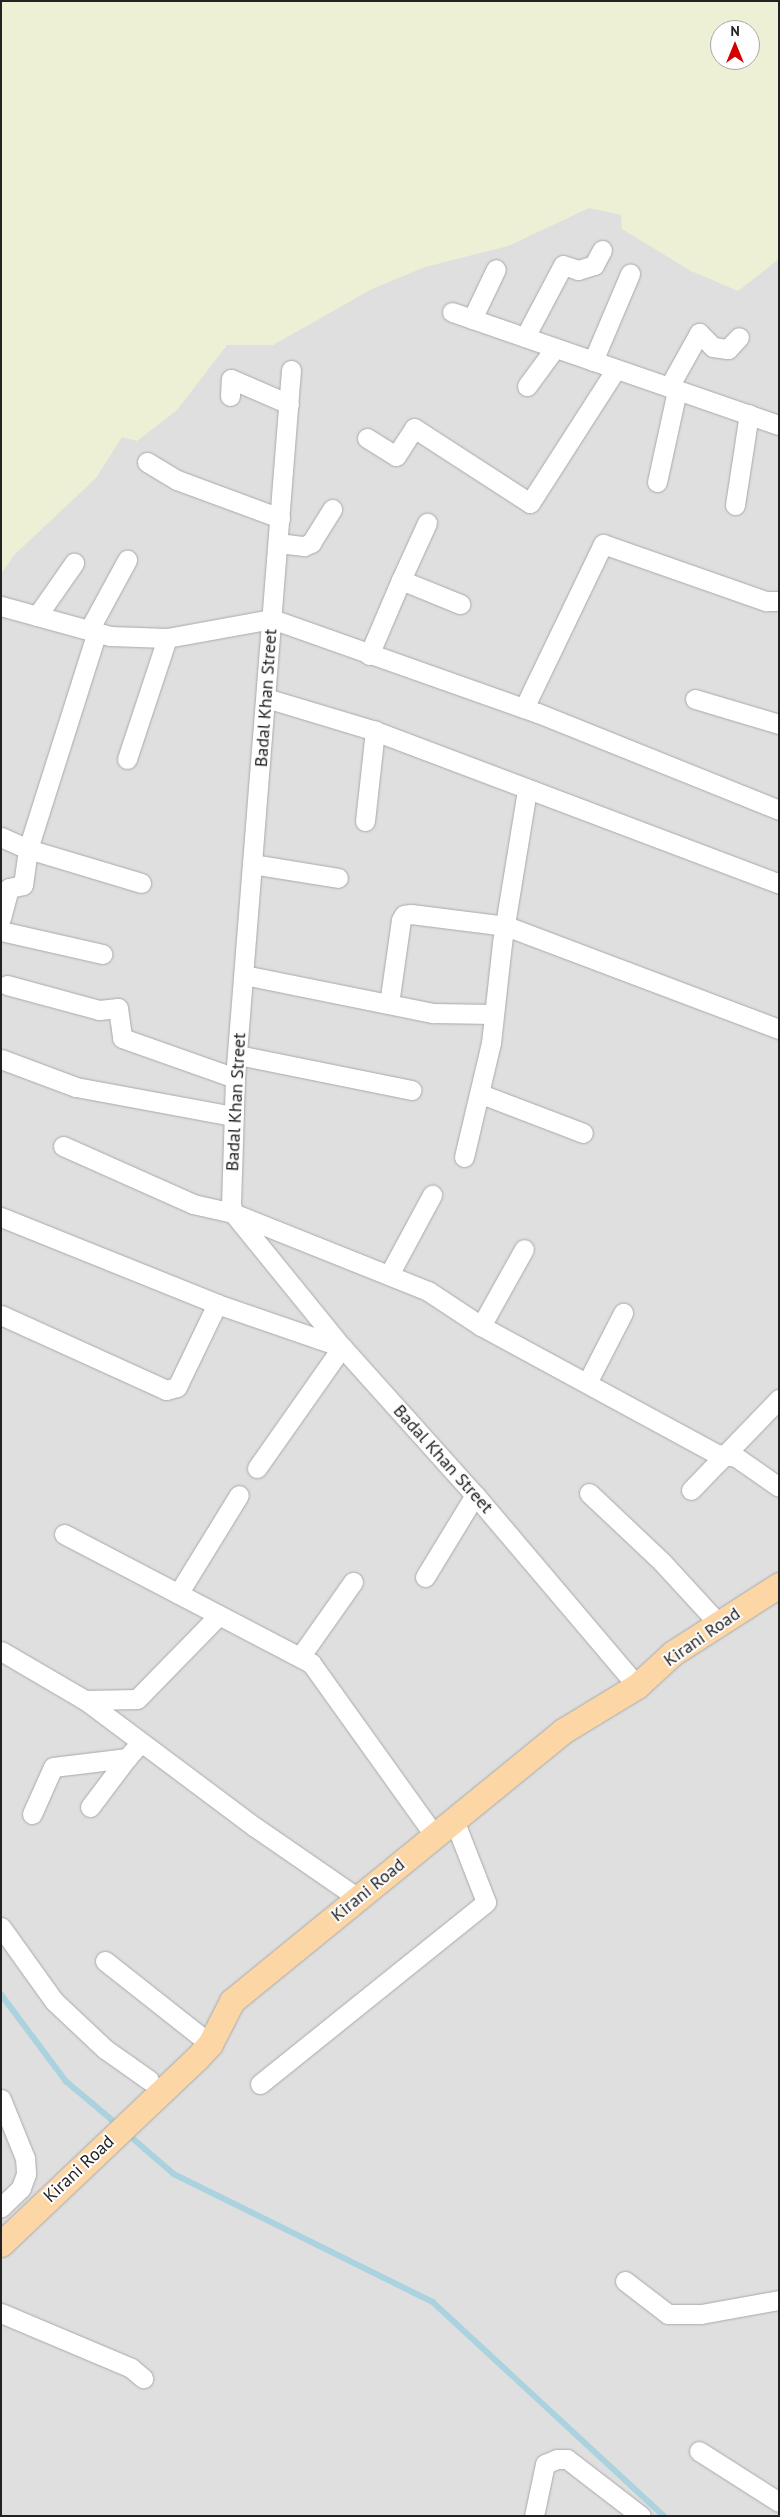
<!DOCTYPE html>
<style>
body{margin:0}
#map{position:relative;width:780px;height:2517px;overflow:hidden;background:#f2efe9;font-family:"PT Sans",sans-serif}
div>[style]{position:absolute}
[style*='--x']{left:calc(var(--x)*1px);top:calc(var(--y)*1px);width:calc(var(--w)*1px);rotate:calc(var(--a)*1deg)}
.residential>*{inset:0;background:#e0dfdf}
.farmland>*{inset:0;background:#eef0d5}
.stream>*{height:5.5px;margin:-2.75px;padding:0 2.75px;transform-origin:2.75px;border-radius:2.75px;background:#aad3df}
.roads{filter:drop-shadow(0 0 1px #a9a9a9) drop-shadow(0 0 1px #a9a9a9)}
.minor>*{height:19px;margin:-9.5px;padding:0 9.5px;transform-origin:9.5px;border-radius:9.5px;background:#fff}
.major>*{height:25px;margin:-12.5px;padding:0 12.5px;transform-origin:12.5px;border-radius:12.5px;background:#fcd6a4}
span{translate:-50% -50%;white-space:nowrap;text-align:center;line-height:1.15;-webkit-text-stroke:4px #fff;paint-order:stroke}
.street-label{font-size:18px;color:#222}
.frame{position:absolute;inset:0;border:2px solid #222;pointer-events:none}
.north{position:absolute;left:710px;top:20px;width:50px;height:50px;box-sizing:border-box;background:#fff;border:1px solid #a7a7a7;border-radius:50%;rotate:0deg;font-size:14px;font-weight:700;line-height:20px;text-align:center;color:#222}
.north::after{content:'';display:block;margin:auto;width:18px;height:22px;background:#d40000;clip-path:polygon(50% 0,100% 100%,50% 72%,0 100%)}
</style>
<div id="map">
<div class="residential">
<i style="clip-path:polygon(evenodd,1px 1px,779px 1px,779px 2516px,1px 2516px,1px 1px,720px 30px,750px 30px,750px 60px,720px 60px,720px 30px)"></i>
</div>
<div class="farmland">
<i style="clip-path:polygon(evenodd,1px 1px,779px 1px,779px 259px,738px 291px,691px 271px,622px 229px,621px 215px,589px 208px,508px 246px,425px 267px,372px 289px,273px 345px,227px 345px,177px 410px,137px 441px,122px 437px,96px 478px,14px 555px,1px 574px,1px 1px,720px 30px,750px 30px,750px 60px,720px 60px,720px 30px)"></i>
</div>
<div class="stream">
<i style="--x:1;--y:1994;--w:109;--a:53.2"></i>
<i style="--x:66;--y:2081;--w:67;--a:40.1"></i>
<i style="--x:128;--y:2134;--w:61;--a:41"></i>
<i style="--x:174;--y:2174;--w:289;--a:26.3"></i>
<i style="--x:433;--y:2302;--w:315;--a:42.8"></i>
</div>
<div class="roads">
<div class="minor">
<i style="--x:452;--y:312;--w:346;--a:19.1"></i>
<i style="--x:472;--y:319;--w:55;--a:-64.4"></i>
<i style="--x:525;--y:337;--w:81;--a:-62.2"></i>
<i style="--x:563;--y:265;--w:16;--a:18"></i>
<i style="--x:578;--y:270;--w:17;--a:-17"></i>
<i style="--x:594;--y:265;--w:17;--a:-62"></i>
<i style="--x:593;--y:361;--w:95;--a:-67"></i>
<i style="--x:291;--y:370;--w:710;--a:94.52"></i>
<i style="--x:235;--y:1078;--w:126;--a:91.8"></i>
<i style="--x:231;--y:1204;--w:9;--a:77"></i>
<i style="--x:233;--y:1213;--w:173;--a:50.9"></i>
<i style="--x:342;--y:1347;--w:199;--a:48.1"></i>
<i style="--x:475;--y:1495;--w:250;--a:49.7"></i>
<i style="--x:527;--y:386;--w:47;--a:-53.6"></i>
<i style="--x:669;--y:387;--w:62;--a:-60.9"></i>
<i style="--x:699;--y:333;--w:20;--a:45"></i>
<i style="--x:713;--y:347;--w:15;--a:8"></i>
<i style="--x:728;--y:349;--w:16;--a:-47"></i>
<i style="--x:230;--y:396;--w:17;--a:-87"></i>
<i style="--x:231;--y:379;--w:63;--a:23.3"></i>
<i style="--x:367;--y:438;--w:34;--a:32"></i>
<i style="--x:396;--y:456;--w:33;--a:-57"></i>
<i style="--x:414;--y:428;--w:138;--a:32.9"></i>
<i style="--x:530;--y:503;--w:159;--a:-57.3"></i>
<i style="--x:147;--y:462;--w:35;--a:31"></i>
<i style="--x:177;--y:480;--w:110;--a:20.3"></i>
<i style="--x:657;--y:482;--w:94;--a:-77.7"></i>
<i style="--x:735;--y:505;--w:92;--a:-81.3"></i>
<i style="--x:278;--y:543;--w:26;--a:7"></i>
<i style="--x:304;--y:546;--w:8;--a:-23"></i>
<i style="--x:311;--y:543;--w:40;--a:-58"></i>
<i style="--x:401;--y:580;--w:63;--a:-65.5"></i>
<i style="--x:1;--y:606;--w:113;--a:15.4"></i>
<i style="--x:110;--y:636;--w:57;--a:2"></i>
<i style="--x:167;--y:638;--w:107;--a:-10.3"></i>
<i style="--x:272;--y:619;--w:282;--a:19.5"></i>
<i style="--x:538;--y:713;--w:260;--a:21.9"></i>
<i style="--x:37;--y:616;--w:65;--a:-55.1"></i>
<i style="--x:89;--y:630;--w:80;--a:-61.5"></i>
<i style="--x:369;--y:655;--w:82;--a:-66.9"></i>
<i style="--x:401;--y:580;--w:64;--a:22.1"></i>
<i style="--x:266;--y:698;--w:114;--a:16.8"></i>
<i style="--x:375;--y:731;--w:432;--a:20.7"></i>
<i style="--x:695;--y:699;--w:88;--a:16.6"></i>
<i style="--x:524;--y:708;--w:182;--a:-64.3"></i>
<i style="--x:603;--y:544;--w:173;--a:19.3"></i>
<i style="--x:766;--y:601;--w:13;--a:0"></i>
<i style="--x:127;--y:759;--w:127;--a:-71.7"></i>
<i style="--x:365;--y:821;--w:91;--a:-83.7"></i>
<i style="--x:1;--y:837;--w:30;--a:24"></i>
<i style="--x:28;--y:849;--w:118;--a:16.7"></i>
<i style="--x:252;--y:864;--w:87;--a:9.2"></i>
<i style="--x:1;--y:918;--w:31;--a:-75"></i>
<i style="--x:9;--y:888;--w:14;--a:-12"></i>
<i style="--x:23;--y:885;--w:36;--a:-82"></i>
<i style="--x:28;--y:849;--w:228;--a:-72.4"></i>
<i style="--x:1;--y:931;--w:104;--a:12.8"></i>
<i style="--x:244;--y:975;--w:193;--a:11.4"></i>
<i style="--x:433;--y:1013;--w:60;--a:1"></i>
<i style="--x:7;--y:985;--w:95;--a:15.2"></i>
<i style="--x:99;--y:1010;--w:19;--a:-6"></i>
<i style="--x:118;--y:1008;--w:30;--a:82"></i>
<i style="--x:122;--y:1038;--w:120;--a:19.5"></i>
<i style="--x:389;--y:1004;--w:85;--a:-81.9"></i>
<i style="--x:401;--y:920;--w:6;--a:-59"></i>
<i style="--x:404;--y:915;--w:7;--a:-8"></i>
<i style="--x:411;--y:914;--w:96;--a:7.2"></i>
<i style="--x:506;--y:926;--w:292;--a:20.7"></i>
<i style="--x:238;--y:1055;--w:177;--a:11.4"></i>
<i style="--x:1;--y:1059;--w:80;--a:20.5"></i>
<i style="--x:76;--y:1087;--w:160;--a:10.5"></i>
<i style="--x:481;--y:1094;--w:109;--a:20.9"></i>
<i style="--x:63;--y:1146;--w:142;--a:24"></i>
<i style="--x:193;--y:1204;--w:41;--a:12.7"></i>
<i style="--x:233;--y:1213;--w:210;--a:21.8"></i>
<i style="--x:428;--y:1291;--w:64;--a:33.4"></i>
<i style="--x:481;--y:1326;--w:268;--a:28.5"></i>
<i style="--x:717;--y:1454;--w:19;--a:9"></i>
<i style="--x:736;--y:1457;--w:52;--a:34.9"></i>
<i style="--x:464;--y:1157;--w:117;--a:-76.7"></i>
<i style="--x:491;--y:1043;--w:101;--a:-83.7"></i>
<i style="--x:502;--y:943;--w:155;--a:-80.7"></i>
<i style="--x:1;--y:1217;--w:233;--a:21.9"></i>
<i style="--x:217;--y:1304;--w:132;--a:19"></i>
<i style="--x:342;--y:1347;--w:148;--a:125.1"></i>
<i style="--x:390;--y:1273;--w:89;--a:-61.7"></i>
<i style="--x:1;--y:1315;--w:181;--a:24.4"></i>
<i style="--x:166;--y:1390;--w:11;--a:-15"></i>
<i style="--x:177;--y:1387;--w:92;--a:-64.3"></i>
<i style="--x:481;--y:1326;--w:88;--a:-60.8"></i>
<i style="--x:587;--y:1383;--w:79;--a:-62.8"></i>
<i style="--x:691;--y:1490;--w:127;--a:-46"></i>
<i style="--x:589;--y:1493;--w:100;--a:43.4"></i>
<i style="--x:662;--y:1562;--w:84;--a:47.4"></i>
<i style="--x:64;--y:1534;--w:279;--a:27.6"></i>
<i style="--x:311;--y:1663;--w:213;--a:54.4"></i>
<i style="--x:425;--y:1577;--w:96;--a:-58.6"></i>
<i style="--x:178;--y:1594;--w:116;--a:-58.4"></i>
<i style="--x:1;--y:1651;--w:97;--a:30.3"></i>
<i style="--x:85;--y:1700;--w:212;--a:36.8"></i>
<i style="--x:255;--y:1827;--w:125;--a:34.6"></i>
<i style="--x:300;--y:1657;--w:92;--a:-54.8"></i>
<i style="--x:85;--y:1700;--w:52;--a:-1.1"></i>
<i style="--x:137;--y:1699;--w:117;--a:-45.7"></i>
<i style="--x:90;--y:1807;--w:61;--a:-52.9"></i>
<i style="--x:32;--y:1814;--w:51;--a:-65.9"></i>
<i style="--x:53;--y:1767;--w:75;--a:-6.9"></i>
<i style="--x:127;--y:1758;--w:21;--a:-49"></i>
<i style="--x:1;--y:1927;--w:91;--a:54.4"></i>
<i style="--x:54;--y:2001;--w:70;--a:43.3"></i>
<i style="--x:105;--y:2049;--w:54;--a:35.2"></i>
<i style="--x:105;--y:1961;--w:134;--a:38.3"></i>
<i style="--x:260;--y:2084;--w:290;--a:-38.8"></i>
<i style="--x:486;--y:1902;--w:88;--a:-111.3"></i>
<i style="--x:1;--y:2099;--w:64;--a:67.9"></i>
<i style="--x:25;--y:2158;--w:16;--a:86"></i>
<i style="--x:26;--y:2174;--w:15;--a:110"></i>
<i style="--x:21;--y:2188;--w:28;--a:136"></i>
<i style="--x:625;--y:2281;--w:54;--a:37.5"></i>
<i style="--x:668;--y:2314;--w:33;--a:0"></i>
<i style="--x:701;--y:2314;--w:79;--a:-10.2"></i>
<i style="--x:1;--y:2313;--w:141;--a:22.9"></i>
<i style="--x:131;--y:2368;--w:16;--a:40"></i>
<i style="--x:699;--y:2451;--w:95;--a:32.5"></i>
<i style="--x:534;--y:2516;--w:53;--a:-78.1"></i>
<i style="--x:545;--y:2464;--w:13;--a:-23"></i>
<i style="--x:557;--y:2459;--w:10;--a:0"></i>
<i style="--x:567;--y:2459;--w:93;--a:37.6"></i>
</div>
<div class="major">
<i style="--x:1;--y:2244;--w:270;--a:-43.5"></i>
<i style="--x:197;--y:2058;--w:19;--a:-47"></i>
<i style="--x:210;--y:2044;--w:48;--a:-62.9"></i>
<i style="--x:232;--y:2001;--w:427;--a:-39.2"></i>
<i style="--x:563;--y:1731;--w:87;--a:-31.3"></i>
<i style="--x:637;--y:1686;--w:49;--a:-42.5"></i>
<i style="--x:673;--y:1653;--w:126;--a:-32.7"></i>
</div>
</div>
<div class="street-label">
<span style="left:266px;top:698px;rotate:-86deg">Badal Khan Street</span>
<span style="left:236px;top:1102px;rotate:-87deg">Badal Khan Street</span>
<span style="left:443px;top:1459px;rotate:48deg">Badal Khan Street</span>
<span style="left:702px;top:1637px;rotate:-35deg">Kirani Road</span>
<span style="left:368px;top:1890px;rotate:-39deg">Kirani Road</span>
<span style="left:79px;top:2169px;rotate:-43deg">Kirani Road</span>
</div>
<div class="frame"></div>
<div class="north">N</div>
</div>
